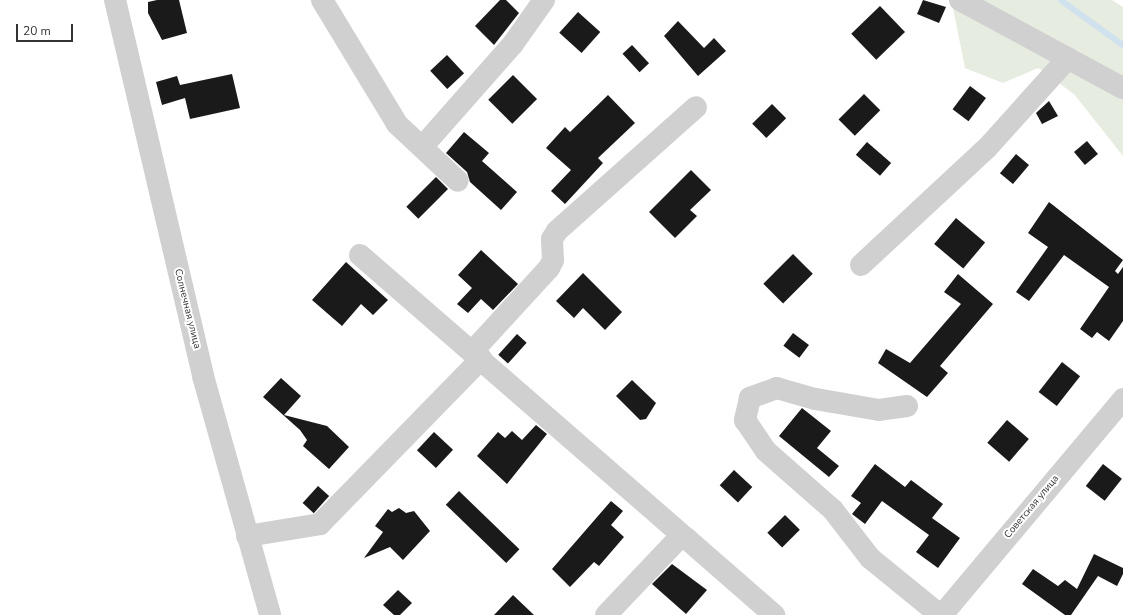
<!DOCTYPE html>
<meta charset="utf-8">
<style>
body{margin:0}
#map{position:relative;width:1123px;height:615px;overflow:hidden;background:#fff;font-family:"Nunito Sans",sans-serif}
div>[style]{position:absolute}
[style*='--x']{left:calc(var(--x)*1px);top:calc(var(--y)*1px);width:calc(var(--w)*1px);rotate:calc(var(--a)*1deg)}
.green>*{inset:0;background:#e6ecdf}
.stream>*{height:5.5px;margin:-2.75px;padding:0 2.75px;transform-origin:2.75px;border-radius:2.75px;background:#cfe2ee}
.building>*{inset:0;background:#1a1a1a;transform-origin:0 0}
.minor>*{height:22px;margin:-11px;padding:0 11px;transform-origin:11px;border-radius:11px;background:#d0d0d0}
span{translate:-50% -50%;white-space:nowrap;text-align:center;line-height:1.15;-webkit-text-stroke:4px #fff;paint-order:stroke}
.street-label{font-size:10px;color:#333}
.scale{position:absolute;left:16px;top:24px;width:57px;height:18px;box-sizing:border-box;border:2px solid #333;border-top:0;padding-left:5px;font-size:12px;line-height:14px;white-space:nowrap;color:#333;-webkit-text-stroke:3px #fff;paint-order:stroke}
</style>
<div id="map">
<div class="green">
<i style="clip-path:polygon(955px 0,1112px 0,1123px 7px,1123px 156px,1074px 94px,1038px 68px,1003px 83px,965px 68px,953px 8px)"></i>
</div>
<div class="stream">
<i style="--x:1061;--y:0;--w:77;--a:36"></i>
</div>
<div class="building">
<i style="clip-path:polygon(157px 0,179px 0,187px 33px,162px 40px,148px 13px,148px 2px)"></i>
<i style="clip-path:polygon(500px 0,506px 0,519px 13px,494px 45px,475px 26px)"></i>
<i style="clip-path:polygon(923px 0,946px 7px,939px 23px,917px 14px)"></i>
<i style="left:880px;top:6px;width:36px;height:40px;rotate:46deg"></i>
<i style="left:578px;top:12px;width:30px;height:28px;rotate:42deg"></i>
<i style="clip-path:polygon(678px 21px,704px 48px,714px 38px,726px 51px,698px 76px,664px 36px)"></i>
<i style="left:632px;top:45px;width:25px;height:13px;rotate:47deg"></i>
<i style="left:447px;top:55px;width:25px;height:23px;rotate:47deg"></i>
<i style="clip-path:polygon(232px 74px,240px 108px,190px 119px,185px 98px,162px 105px,156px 82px,177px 76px,180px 85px)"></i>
<i style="left:513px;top:75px;width:34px;height:35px;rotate:45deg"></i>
<i style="left:970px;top:86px;width:20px;height:29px;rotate:37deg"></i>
<i style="left:864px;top:94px;width:23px;height:36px;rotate:45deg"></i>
<i style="clip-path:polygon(608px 95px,635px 123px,598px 158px,603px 163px,565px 204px,551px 191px,571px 170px,546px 148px,565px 127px,570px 132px)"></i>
<i style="clip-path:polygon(1049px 101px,1058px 116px,1042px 124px,1036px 113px)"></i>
<i style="left:772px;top:104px;width:20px;height:28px;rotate:45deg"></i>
<i style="clip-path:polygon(464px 132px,489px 153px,482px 161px,517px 192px,501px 210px,470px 182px,467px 172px,446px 153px)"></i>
<i style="left:1087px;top:141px;width:17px;height:17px;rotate:50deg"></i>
<i style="left:867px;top:142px;width:32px;height:17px;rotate:41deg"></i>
<i style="left:1016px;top:154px;width:17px;height:25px;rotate:40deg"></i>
<i style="clip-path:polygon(691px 170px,711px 190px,690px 210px,697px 216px,675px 238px,649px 212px)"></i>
<i style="left:436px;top:177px;width:17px;height:42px;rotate:45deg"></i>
<i style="clip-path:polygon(1049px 202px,1123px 260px,1115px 271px,1118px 274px,1123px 267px,1123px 321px,1109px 341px,1097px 332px,1092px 338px,1080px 329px,1109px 287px,1064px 255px,1029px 301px,1016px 292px,1048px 247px,1028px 233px)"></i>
<i style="left:956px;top:218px;width:38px;height:34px;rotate:40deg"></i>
<i style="clip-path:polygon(481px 250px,518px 284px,493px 310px,481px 299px,468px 313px,457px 304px,472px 288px,458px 275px)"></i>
<i style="left:793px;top:254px;width:28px;height:42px;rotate:45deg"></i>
<i style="clip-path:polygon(346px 262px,388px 300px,373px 315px,361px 304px,342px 326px,312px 300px)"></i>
<i style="clip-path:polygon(583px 273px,622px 312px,605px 330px,583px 308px,574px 318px,556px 301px)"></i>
<i style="clip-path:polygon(958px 274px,993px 304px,940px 366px,948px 373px,927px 397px,878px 363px,886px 349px,910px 363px,961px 304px,944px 292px)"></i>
<i style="left:793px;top:333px;width:20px;height:16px;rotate:37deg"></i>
<i style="left:517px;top:334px;width:13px;height:28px;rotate:42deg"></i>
<i style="left:1062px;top:362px;width:23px;height:38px;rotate:38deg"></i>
<i style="clip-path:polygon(281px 378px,301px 396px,284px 415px,327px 426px,349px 447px,329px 469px,303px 446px,307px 440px,300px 430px,263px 397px)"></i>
<i style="clip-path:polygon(632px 380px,656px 403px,646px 419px,640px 420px,616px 396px)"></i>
<i style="clip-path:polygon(802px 408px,831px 431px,817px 448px,839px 466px,829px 477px,779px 436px)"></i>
<i style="left:1007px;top:420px;width:29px;height:30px;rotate:41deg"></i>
<i style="clip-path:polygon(536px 425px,547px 434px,507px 484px,477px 456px,498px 432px,505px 438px,512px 431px,522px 440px)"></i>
<i style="left:434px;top:432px;width:26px;height:25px;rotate:43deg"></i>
<i style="clip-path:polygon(875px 464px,905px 487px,911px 480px,943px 504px,932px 518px,960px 538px,938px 568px,916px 552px,929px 535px,882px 501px,865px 524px,852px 514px,861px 503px,851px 496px)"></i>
<i style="left:1103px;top:464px;width:24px;height:28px;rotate:38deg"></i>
<i style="left:734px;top:470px;width:25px;height:21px;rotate:43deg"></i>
<i style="left:318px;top:486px;width:15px;height:23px;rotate:42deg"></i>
<i style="left:459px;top:491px;width:84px;height:19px;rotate:44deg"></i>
<i style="clip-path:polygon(611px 501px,623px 511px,611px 525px,624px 537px,599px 566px,594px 562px,570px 587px,552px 569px)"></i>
<i style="clip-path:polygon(399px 508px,406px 513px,414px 511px,430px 531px,403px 560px,390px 547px,364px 558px,383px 532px,375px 526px,388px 509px,392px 512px)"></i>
<i style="left:785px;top:515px;width:21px;height:25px;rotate:45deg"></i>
<i style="clip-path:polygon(1094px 554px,1123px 568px,1123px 574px,1117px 586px,1098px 576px,1071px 615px,1065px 615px,1022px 584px,1033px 569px,1058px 586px,1065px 580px,1077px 589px)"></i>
<i style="clip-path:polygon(672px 564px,707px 590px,686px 614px,652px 584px)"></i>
<i style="clip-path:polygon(398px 590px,412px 603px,400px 615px,394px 615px,383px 605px)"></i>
<i style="clip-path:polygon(513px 595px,534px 615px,494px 615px)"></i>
</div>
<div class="minor">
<i style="--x:115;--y:0;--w:386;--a:76.8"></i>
<i style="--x:203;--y:376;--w:248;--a:74.3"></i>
<i style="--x:322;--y:0;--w:145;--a:58.8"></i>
<i style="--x:397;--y:124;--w:83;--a:43.1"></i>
<i style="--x:960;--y:0;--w:185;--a:28.4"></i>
<i style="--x:423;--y:146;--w:136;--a:-48.6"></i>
<i style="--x:513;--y:44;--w:54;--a:-54.8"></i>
<i style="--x:360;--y:255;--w:433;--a:41"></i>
<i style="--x:861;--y:265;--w:172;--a:-42.9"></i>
<i style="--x:987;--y:148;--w:121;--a:-48"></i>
<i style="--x:472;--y:352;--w:114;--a:-47.5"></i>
<i style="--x:549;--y:268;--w:9;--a:-63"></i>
<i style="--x:553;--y:260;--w:21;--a:-93"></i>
<i style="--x:552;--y:239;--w:9;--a:-58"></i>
<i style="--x:557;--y:231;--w:186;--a:-41.7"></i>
<i style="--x:907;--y:406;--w:28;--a:172"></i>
<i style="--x:879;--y:410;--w:65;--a:-170.2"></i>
<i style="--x:815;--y:399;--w:40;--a:-164"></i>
<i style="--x:777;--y:388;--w:29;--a:160"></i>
<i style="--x:750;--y:398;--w:23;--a:103"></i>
<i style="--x:745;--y:420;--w:37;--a:56"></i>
<i style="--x:766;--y:451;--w:89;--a:41.4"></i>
<i style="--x:833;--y:510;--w:61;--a:52.4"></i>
<i style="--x:870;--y:558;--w:90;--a:39.2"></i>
<i style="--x:247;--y:536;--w:74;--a:-9.3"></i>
<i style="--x:320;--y:524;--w:231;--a:-45.7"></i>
<i style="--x:606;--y:615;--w:106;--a:-46.5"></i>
<i style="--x:679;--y:538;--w:8;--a:7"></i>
<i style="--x:687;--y:539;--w:116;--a:41.1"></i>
<i style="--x:942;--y:615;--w:282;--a:-50"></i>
</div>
<div class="street-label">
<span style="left:187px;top:309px;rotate:76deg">Солнечная улица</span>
<span style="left:1032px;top:507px;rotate:-50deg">Советская улица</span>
</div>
<div class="scale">20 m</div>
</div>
